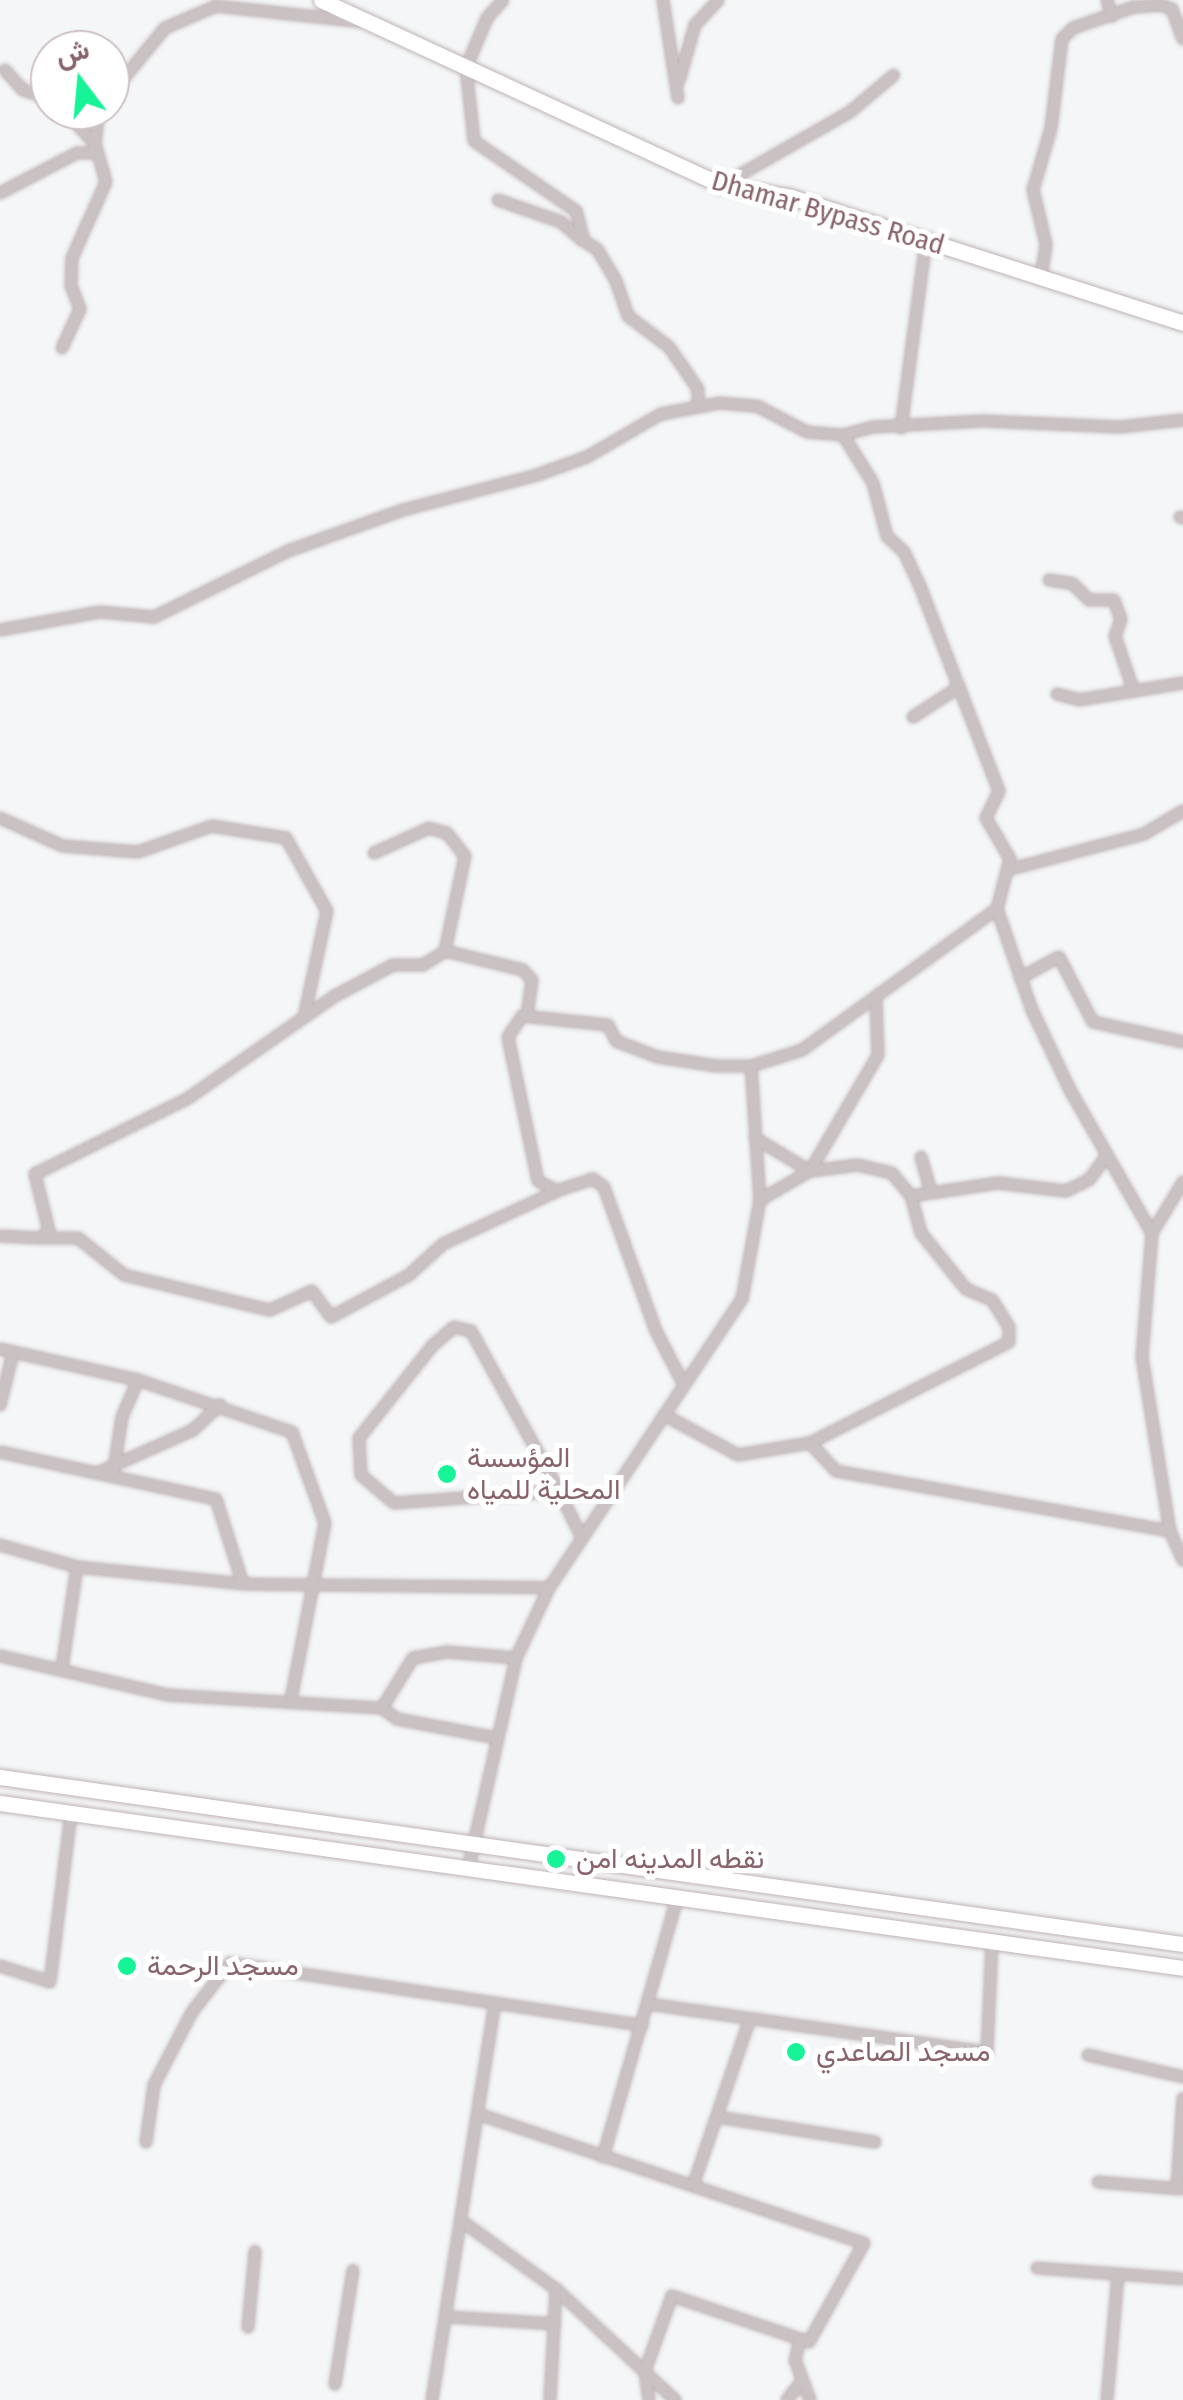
<!DOCTYPE html>
<meta charset="utf-8">
<style>
body{margin:0}
#map{position:relative;width:1183px;height:2400px;overflow:hidden;background:#f4f6f7;font-family:"Fira Sans Condensed",Vazirmatn,sans-serif}
div>[style]{position:absolute}
[style*='--x']{left:calc(var(--x)*1px);top:calc(var(--y)*1px);width:calc(var(--w)*1px);rotate:calc(var(--a)*1deg)}
.roads{filter:drop-shadow(0 0 2px #bfb3b6) drop-shadow(0 0 2px #bfb3b6)}
.street>*{height:10px;margin:-5px;padding:0 5px;transform-origin:5px;border-radius:5px;background:#cac1c3}
.secondary>*{height:15px;margin:-7.5px;padding:0 7.5px;transform-origin:7.5px;border-radius:7.5px;background:#fff}
.primary>*{height:15px;margin:-7.5px;padding:0 7.5px;transform-origin:7.5px;border-radius:7.5px;background:#fff}
.dots>*{width:28px;height:28px;translate:-50% -50%;box-sizing:border-box;border:5px solid #fff;border-radius:50%}
span{translate:-50% -50%;white-space:nowrap;text-align:center;line-height:1.15;-webkit-text-stroke:10px #fff;paint-order:stroke}
.street-label{font-size:28px;color:#88636b}
.poi-label{font-size:28px;color:#88636b}
.left{translate:0 -50%;text-align:left}
.north{position:absolute;left:30px;top:30px;width:100px;height:100px;box-sizing:border-box;background:#fff;border:2px solid #cfc1c4;border-radius:50%;rotate:344deg;font-size:28px;font-weight:700;line-height:40px;text-align:center;color:#88636b}
.north::after{content:'';display:block;margin:auto;width:35px;height:45px;background:#17f497;clip-path:polygon(50% 0,100% 100%,50% 72%,0 100%)}
</style>
<div id="map">
<div class="roads">
<div class="street">
<i style="--x:503;--y:0;--w:24;--a:132"></i>
<i style="--x:487;--y:18;--w:54;--a:112.8"></i>
<i style="--x:466;--y:68;--w:73;--a:83.7"></i>
<i style="--x:474;--y:141;--w:124;--a:34.5"></i>
<i style="--x:576;--y:211;--w:31;--a:75"></i>
<i style="--x:584;--y:241;--w:15;--a:32"></i>
<i style="--x:597;--y:249;--w:37;--a:59"></i>
<i style="--x:616;--y:281;--w:37;--a:71"></i>
<i style="--x:628;--y:316;--w:51;--a:37.1"></i>
<i style="--x:669;--y:347;--w:51;--a:55.4"></i>
<i style="--x:698;--y:389;--w:18;--a:90"></i>
<i style="--x:663;--y:0;--w:99;--a:81.3"></i>
<i style="--x:1107;--y:0;--w:17;--a:73"></i>
<i style="--x:5;--y:70;--w:27;--a:48"></i>
<i style="--x:23;--y:90;--w:28;--a:18"></i>
<i style="--x:679;--y:81;--w:58;--a:-74.1"></i>
<i style="--x:695;--y:25;--w:34;--a:-47"></i>
<i style="--x:110;--y:95;--w:87;--a:-50.6"></i>
<i style="--x:165;--y:28;--w:56;--a:-23.3"></i>
<i style="--x:216;--y:6;--w:149;--a:6.2"></i>
<i style="--x:722;--y:185;--w:147;--a:-29.7"></i>
<i style="--x:850;--y:112;--w:57;--a:-40.1"></i>
<i style="--x:0;--y:193;--w:87;--a:-27.5"></i>
<i style="--x:77;--y:153;--w:17;--a:0"></i>
<i style="--x:94;--y:153;--w:43;--a:-83.4"></i>
<i style="--x:498;--y:200;--w:67;--a:19.2"></i>
<i style="--x:561;--y:222;--w:29;--a:41"></i>
<i style="--x:1041;--y:277;--w:33;--a:-81"></i>
<i style="--x:1046;--y:244;--w:56;--a:-103.5"></i>
<i style="--x:1033;--y:190;--w:65;--a:-73.8"></i>
<i style="--x:1051;--y:128;--w:90;--a:-83"></i>
<i style="--x:1062;--y:39;--w:16;--a:-45"></i>
<i style="--x:1073;--y:28;--w:65;--a:-19"></i>
<i style="--x:1134;--y:7;--w:26;--a:-4"></i>
<i style="--x:1160;--y:5;--w:13;--a:18"></i>
<i style="--x:1172;--y:9;--w:32;--a:70"></i>
<i style="--x:62;--y:348;--w:43;--a:-65.2"></i>
<i style="--x:80;--y:309;--w:26;--a:-111"></i>
<i style="--x:71;--y:285;--w:27;--a:-88"></i>
<i style="--x:72;--y:258;--w:83;--a:-65.9"></i>
<i style="--x:106;--y:182;--w:40;--a:-106"></i>
<i style="--x:95;--y:144;--w:46;--a:-132.4"></i>
<i style="--x:901;--y:428;--w:190;--a:-82.4"></i>
<i style="--x:1180;--y:517;--w:3;--a:18"></i>
<i style="--x:1049;--y:580;--w:24;--a:9"></i>
<i style="--x:1073;--y:584;--w:23;--a:45"></i>
<i style="--x:1089;--y:600;--w:25;--a:0"></i>
<i style="--x:1114;--y:600;--w:20;--a:70"></i>
<i style="--x:1121;--y:619;--w:18;--a:109"></i>
<i style="--x:1115;--y:636;--w:56;--a:71.2"></i>
<i style="--x:0;--y:630;--w:102;--a:-10.2"></i>
<i style="--x:100;--y:612;--w:54;--a:5.3"></i>
<i style="--x:154;--y:617;--w:149;--a:-26.2"></i>
<i style="--x:288;--y:551;--w:122;--a:-19.6"></i>
<i style="--x:403;--y:510;--w:138;--a:-14.6"></i>
<i style="--x:537;--y:475;--w:53;--a:-19.8"></i>
<i style="--x:587;--y:457;--w:86;--a:-30.2"></i>
<i style="--x:661;--y:414;--w:59;--a:-10.7"></i>
<i style="--x:719;--y:403;--w:38;--a:5"></i>
<i style="--x:757;--y:406;--w:56;--a:27.5"></i>
<i style="--x:807;--y:432;--w:36;--a:5"></i>
<i style="--x:843;--y:435;--w:31;--a:-15"></i>
<i style="--x:873;--y:427;--w:110;--a:-3.1"></i>
<i style="--x:983;--y:421;--w:137;--a:2.5"></i>
<i style="--x:1120;--y:427;--w:63;--a:-6.3"></i>
<i style="--x:1057;--y:694;--w:23;--a:15"></i>
<i style="--x:1079;--y:700;--w:105;--a:-9.3"></i>
<i style="--x:913;--y:717;--w:55;--a:-33.1"></i>
<i style="--x:0;--y:818;--w:69;--a:24"></i>
<i style="--x:63;--y:846;--w:75;--a:4.6"></i>
<i style="--x:138;--y:852;--w:78;--a:-19.4"></i>
<i style="--x:212;--y:826;--w:75;--a:9.2"></i>
<i style="--x:286;--y:838;--w:84;--a:60.7"></i>
<i style="--x:327;--y:911;--w:108;--a:102.2"></i>
<i style="--x:374;--y:853;--w:60;--a:-24.4"></i>
<i style="--x:429;--y:828;--w:19;--a:16"></i>
<i style="--x:447;--y:833;--w:29;--a:52"></i>
<i style="--x:465;--y:856;--w:97;--a:101.9"></i>
<i style="--x:445;--y:951;--w:80;--a:13.7"></i>
<i style="--x:523;--y:970;--w:13;--a:48"></i>
<i style="--x:532;--y:980;--w:37;--a:98"></i>
<i style="--x:1007;--y:870;--w:142;--a:-14.7"></i>
<i style="--x:1144;--y:834;--w:45;--a:-30.5"></i>
<i style="--x:997;--y:909;--w:107;--a:70.9"></i>
<i style="--x:1032;--y:1010;--w:89;--a:64.6"></i>
<i style="--x:1070;--y:1090;--w:165;--a:60.2"></i>
<i style="--x:1152;--y:1233;--w:124;--a:94.6"></i>
<i style="--x:1142;--y:1357;--w:176;--a:80.9"></i>
<i style="--x:1170;--y:1531;--w:32;--a:66"></i>
<i style="--x:1020;--y:978;--w:44;--a:-28.3"></i>
<i style="--x:1059;--y:957;--w:73;--a:62.4"></i>
<i style="--x:1093;--y:1022;--w:92;--a:12.5"></i>
<i style="--x:755;--y:1138;--w:64;--a:31"></i>
<i style="--x:810;--y:1171;--w:134;--a:-59.6"></i>
<i style="--x:878;--y:1055;--w:54;--a:-92.1"></i>
<i style="--x:921;--y:1157;--w:37;--a:74"></i>
<i style="--x:911;--y:1196;--w:88;--a:-8.5"></i>
<i style="--x:998;--y:1183;--w:68;--a:6.7"></i>
<i style="--x:1066;--y:1191;--w:25;--a:-26"></i>
<i style="--x:1089;--y:1180;--w:29;--a:-54"></i>
<i style="--x:1152;--y:1233;--w:60;--a:-58.7"></i>
<i style="--x:0;--y:1236;--w:40;--a:2.9"></i>
<i style="--x:40;--y:1238;--w:11;--a:-38"></i>
<i style="--x:49;--y:1231;--w:59;--a:-103.8"></i>
<i style="--x:35;--y:1174;--w:169;--a:-26.3"></i>
<i style="--x:187;--y:1099;--w:178;--a:-34.9"></i>
<i style="--x:333;--y:997;--w:68;--a:-28.1"></i>
<i style="--x:393;--y:965;--w:30;--a:0"></i>
<i style="--x:423;--y:965;--w:26;--a:-32"></i>
<i style="--x:40;--y:1238;--w:38;--a:0"></i>
<i style="--x:78;--y:1238;--w:59;--a:38.8"></i>
<i style="--x:124;--y:1275;--w:150;--a:13.5"></i>
<i style="--x:270;--y:1310;--w:46;--a:-24.3"></i>
<i style="--x:312;--y:1291;--w:32;--a:54"></i>
<i style="--x:331;--y:1317;--w:89;--a:-28.3"></i>
<i style="--x:409;--y:1275;--w:46;--a:-42.4"></i>
<i style="--x:443;--y:1244;--w:126;--a:-24.9"></i>
<i style="--x:0;--y:1349;--w:141;--a:12.7"></i>
<i style="--x:138;--y:1380;--w:163;--a:18.7"></i>
<i style="--x:292;--y:1432;--w:97;--a:70.1"></i>
<i style="--x:325;--y:1523;--w:180;--a:100.9"></i>
<i style="--x:684;--y:1385;--w:61;--a:-117.4"></i>
<i style="--x:656;--y:1331;--w:153;--a:-109.9"></i>
<i style="--x:604;--y:1187;--w:14;--a:-144"></i>
<i style="--x:593;--y:1179;--w:38;--a:162"></i>
<i style="--x:557;--y:1191;--w:21;--a:-152"></i>
<i style="--x:538;--y:1181;--w:147;--a:-101.8"></i>
<i style="--x:508;--y:1037;--w:25;--a:-56"></i>
<i style="--x:522;--y:1016;--w:86;--a:6"></i>
<i style="--x:608;--y:1025;--w:18;--a:63"></i>
<i style="--x:616;--y:1041;--w:45;--a:20.9"></i>
<i style="--x:658;--y:1057;--w:59;--a:8.8"></i>
<i style="--x:716;--y:1066;--w:35;--a:0"></i>
<i style="--x:751;--y:1066;--w:53;--a:-17.4"></i>
<i style="--x:802;--y:1050;--w:241;--a:-35.9"></i>
<i style="--x:997;--y:909;--w:52;--a:-75.4"></i>
<i style="--x:1010;--y:859;--w:48;--a:-120.3"></i>
<i style="--x:986;--y:818;--w:30;--a:-64"></i>
<i style="--x:999;--y:791;--w:222;--a:-111.1"></i>
<i style="--x:919;--y:584;--w:35;--a:-115"></i>
<i style="--x:904;--y:552;--w:23;--a:-137"></i>
<i style="--x:887;--y:536;--w:55;--a:-104.8"></i>
<i style="--x:873;--y:483;--w:57;--a:-122"></i>
<i style="--x:0;--y:1405;--w:54;--a:-76"></i>
<i style="--x:664;--y:1415;--w:84;--a:28.4"></i>
<i style="--x:738;--y:1455;--w:73;--a:-9.5"></i>
<i style="--x:810;--y:1443;--w:223;--a:-26.9"></i>
<i style="--x:1009;--y:1342;--w:15;--a:-90"></i>
<i style="--x:1009;--y:1327;--w:32;--a:-122"></i>
<i style="--x:992;--y:1300;--w:28;--a:-157"></i>
<i style="--x:966;--y:1289;--w:72;--a:-128.8"></i>
<i style="--x:921;--y:1233;--w:38;--a:-105"></i>
<i style="--x:911;--y:1196;--w:30;--a:-130"></i>
<i style="--x:892;--y:1173;--w:35;--a:-167"></i>
<i style="--x:858;--y:1165;--w:48;--a:172.9"></i>
<i style="--x:810;--y:1171;--w:58;--a:149.9"></i>
<i style="--x:810;--y:1443;--w:38;--a:47"></i>
<i style="--x:836;--y:1471;--w:339;--a:10.2"></i>
<i style="--x:0;--y:1452;--w:221;--a:12.3"></i>
<i style="--x:216;--y:1499;--w:89;--a:72.4"></i>
<i style="--x:114;--y:1469;--w:53;--a:-81.3"></i>
<i style="--x:122;--y:1417;--w:40;--a:-66.6"></i>
<i style="--x:97;--y:1473;--w:105;--a:-24.1"></i>
<i style="--x:193;--y:1430;--w:37;--a:-43"></i>
<i style="--x:559;--y:1491;--w:183;--a:-118.8"></i>
<i style="--x:471;--y:1331;--w:17;--a:-167"></i>
<i style="--x:454;--y:1327;--w:28;--a:139"></i>
<i style="--x:433;--y:1345;--w:119;--a:128.5"></i>
<i style="--x:359;--y:1438;--w:37;--a:87"></i>
<i style="--x:361;--y:1475;--w:43;--a:40.3"></i>
<i style="--x:394;--y:1503;--w:165;--a:-4.2"></i>
<i style="--x:559;--y:1491;--w:52;--a:63.9"></i>
<i style="--x:0;--y:1545;--w:80;--a:15.9"></i>
<i style="--x:77;--y:1567;--w:167;--a:5.8"></i>
<i style="--x:243;--y:1584;--w:306;--a:0.7"></i>
<i style="--x:0;--y:1656;--w:171;--a:13.1"></i>
<i style="--x:167;--y:1695;--w:215;--a:3.5"></i>
<i style="--x:382;--y:1708;--w:59;--a:-58.2"></i>
<i style="--x:413;--y:1658;--w:36;--a:-10"></i>
<i style="--x:448;--y:1652;--w:68;--a:5"></i>
<i style="--x:62;--y:1668;--w:102;--a:-81.6"></i>
<i style="--x:382;--y:1708;--w:19;--a:36"></i>
<i style="--x:397;--y:1719;--w:102;--a:10.8"></i>
<i style="--x:468;--y:1870;--w:217;--a:-77.2"></i>
<i style="--x:516;--y:1658;--w:77;--a:-64.8"></i>
<i style="--x:549;--y:1588;--w:348;--a:-56.3"></i>
<i style="--x:742;--y:1299;--w:101;--a:-79.7"></i>
<i style="--x:760;--y:1200;--w:134;--a:-93.8"></i>
<i style="--x:0;--y:1966;--w:52;--a:17.7"></i>
<i style="--x:50;--y:1982;--w:170;--a:-82.9"></i>
<i style="--x:648;--y:2004;--w:342;--a:8.1"></i>
<i style="--x:987;--y:2052;--w:110;--a:-87.4"></i>
<i style="--x:1088;--y:2055;--w:98;--a:13"></i>
<i style="--x:478;--y:2114;--w:407;--a:18.5"></i>
<i style="--x:864;--y:2243;--w:113;--a:119.1"></i>
<i style="--x:809;--y:2342;--w:145;--a:-161.4"></i>
<i style="--x:672;--y:2296;--w:80;--a:109.8"></i>
<i style="--x:645;--y:2371;--w:29;--a:82"></i>
<i style="--x:717;--y:2117;--w:160;--a:9"></i>
<i style="--x:146;--y:2142;--w:58;--a:-82"></i>
<i style="--x:154;--y:2085;--w:82;--a:-62.5"></i>
<i style="--x:192;--y:2012;--w:62;--a:-52.2"></i>
<i style="--x:230;--y:1963;--w:417;--a:8.6"></i>
<i style="--x:603;--y:2157;--w:268;--a:-74"></i>
<i style="--x:1098;--y:2182;--w:84;--a:4.8"></i>
<i style="--x:693;--y:2186;--w:176;--a:-71.2"></i>
<i style="--x:1177;--y:2188;--w:90;--a:-86.2"></i>
<i style="--x:463;--y:2222;--w:115;--a:35.8"></i>
<i style="--x:556;--y:2289;--w:163;--a:43"></i>
<i style="--x:1037;--y:2268;--w:146;--a:4.3"></i>
<i style="--x:450;--y:2317;--w:105;--a:3.8"></i>
<i style="--x:248;--y:2327;--w:76;--a:-84.7"></i>
<i style="--x:800;--y:2339;--w:22;--a:103"></i>
<i style="--x:795;--y:2360;--w:43;--a:69.4"></i>
<i style="--x:335;--y:2384;--w:115;--a:-81"></i>
<i style="--x:432;--y:2400;--w:402;--a:-81"></i>
<i style="--x:550;--y:2400;--w:111;--a:-86.9"></i>
<i style="--x:787;--y:2400;--w:24;--a:-52"></i>
<i style="--x:1107;--y:2400;--w:126;--a:-85"></i>
</div>
<div class="secondary">
<i style="--x:321;--y:0;--w:441;--a:24.8"></i>
<i style="--x:721;--y:185;--w:71;--a:9.7"></i>
<i style="--x:791;--y:197;--w:412;--a:17.8"></i>
</div>
<div class="primary">
<i style="--x:0;--y:1777;--w:1195;--a:8.04"></i>
<i style="--x:0;--y:1803;--w:1194;--a:7.94"></i>
</div>
</div>
<div class="dots">
<i style="left:447px;top:1474px;background:#17f497"></i>
<i style="left:556px;top:1859px;background:#17f497"></i>
<i style="left:127px;top:1966px;background:#17f497"></i>
<i style="left:796px;top:2052px;background:#17f497"></i>
</div>
<div class="street-label">
<span style="left:828px;top:213px;rotate:16deg">Dhamar Bypass Road</span>
</div>
<div class="poi-label">
<span class="left" style="left:467px;top:1474px">المؤسسة<br>المحلية للمياه</span>
<span class="left" style="left:576px;top:1859px">نقطه المدينه امن</span>
<span class="left" style="left:147px;top:1966px">مسجد الرحمة</span>
<span class="left" style="left:816px;top:2052px">مسجد الصاعدي</span>
</div>
<div class="north">ش</div>
</div>
